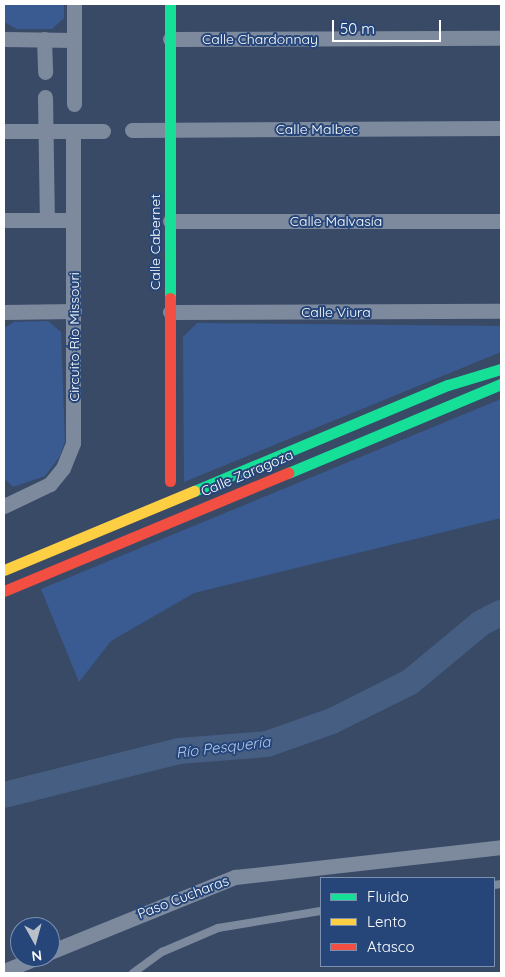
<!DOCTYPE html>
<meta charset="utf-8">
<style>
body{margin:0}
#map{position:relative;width:505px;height:977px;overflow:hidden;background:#394a67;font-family:Quicksand,sans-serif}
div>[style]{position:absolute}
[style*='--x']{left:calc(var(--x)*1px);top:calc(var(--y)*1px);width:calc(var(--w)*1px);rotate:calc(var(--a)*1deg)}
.green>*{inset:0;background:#395b91}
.river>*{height:26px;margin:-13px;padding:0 13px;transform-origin:13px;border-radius:13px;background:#475e83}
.lane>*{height:8px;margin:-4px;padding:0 4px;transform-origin:4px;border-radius:4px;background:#7d8a9e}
.street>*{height:15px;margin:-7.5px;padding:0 7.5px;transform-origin:7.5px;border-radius:7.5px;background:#7d8a9e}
.fast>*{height:11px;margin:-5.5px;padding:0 5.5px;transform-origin:5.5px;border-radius:5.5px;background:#16e098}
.slow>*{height:11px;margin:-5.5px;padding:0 5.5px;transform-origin:5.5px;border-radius:5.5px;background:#ffcf43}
.jam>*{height:11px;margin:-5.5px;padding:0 5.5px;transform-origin:5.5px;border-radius:5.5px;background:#f24e42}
span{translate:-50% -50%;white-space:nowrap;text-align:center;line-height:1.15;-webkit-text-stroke:4px #26467a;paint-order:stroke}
.street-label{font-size:14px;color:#fff}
.water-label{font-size:15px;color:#b4caec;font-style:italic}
.frame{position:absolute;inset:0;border:5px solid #fff;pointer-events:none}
.legend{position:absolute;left:320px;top:877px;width:175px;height:90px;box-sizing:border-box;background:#26467a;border:1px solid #7d90af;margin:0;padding:6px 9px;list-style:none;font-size:15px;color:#fff}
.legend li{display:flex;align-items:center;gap:10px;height:25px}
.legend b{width:25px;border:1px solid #7d90af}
.north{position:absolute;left:10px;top:917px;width:50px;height:50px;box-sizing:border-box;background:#26467a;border:1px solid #7d90af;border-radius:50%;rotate:173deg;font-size:14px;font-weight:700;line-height:20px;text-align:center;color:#fff}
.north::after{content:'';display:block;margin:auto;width:18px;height:22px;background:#bac0ca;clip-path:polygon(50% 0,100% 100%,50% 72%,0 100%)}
.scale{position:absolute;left:332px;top:20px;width:109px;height:22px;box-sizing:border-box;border:2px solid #fff;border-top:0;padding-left:6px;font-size:15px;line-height:18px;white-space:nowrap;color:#fff;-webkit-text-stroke:4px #26467a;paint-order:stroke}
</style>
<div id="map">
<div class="green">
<i style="clip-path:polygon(4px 4px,64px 4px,64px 18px,52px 29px,17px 29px,4px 22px)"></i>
<i style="clip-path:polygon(48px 321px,61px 332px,65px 441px,60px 456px,45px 476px,13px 487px,4px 478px,4px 328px,14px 322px)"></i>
<i style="clip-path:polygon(197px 323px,501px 326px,501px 352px,184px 482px,183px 337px)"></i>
<i style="clip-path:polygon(501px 399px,501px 518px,194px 593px,111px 641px,79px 682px,41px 589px)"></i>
</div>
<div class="river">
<i style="--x:4;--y:795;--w:180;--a:-14.1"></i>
<i style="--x:179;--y:751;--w:88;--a:-4.5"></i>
<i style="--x:267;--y:744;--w:69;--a:-19.5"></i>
<i style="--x:332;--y:721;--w:87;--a:-26.6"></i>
<i style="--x:410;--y:682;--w:92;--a:-39.7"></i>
<i style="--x:481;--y:623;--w:22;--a:-27"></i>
</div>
<div class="lane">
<i style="--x:494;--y:885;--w:7;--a:-8"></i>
<i style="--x:133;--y:973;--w:36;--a:-36"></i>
<i style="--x:162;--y:952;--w:61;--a:-23.2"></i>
<i style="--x:218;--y:928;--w:104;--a:-9.4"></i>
</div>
<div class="street">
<i style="--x:74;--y:4;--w:100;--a:90"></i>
<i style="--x:4;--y:39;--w:70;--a:0.8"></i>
<i style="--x:44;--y:39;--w:33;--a:88"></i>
<i style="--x:170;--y:39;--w:331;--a:-0.2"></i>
<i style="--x:45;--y:97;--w:123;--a:89.1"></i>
<i style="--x:132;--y:130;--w:369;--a:-0.3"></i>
<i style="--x:4;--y:131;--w:99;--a:0"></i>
<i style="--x:4;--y:220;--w:69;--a:0"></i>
<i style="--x:170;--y:221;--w:331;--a:0"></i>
<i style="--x:4;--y:312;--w:70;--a:-0.8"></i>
<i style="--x:170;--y:312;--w:331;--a:-0.2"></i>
<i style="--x:4;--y:506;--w:51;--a:-25.6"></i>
<i style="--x:50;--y:484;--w:21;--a:-51"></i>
<i style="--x:63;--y:468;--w:27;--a:-68"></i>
<i style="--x:73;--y:443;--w:312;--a:-90"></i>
<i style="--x:50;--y:952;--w:200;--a:-22.1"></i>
<i style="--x:235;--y:877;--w:268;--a:-6.4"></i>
<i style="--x:4;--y:971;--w:37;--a:-22"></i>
</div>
<div class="fast">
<i style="--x:170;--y:4;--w:294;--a:90"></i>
<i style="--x:288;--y:473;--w:231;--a:-22.7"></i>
<i style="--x:194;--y:491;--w:275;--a:-22.7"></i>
<i style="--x:448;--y:385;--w:55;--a:-16.8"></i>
</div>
<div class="slow">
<i style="--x:4;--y:570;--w:206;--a:-22.6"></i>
</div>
<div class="jam">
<i style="--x:170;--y:298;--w:183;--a:90"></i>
<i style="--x:4;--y:591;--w:308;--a:-22.6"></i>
</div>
<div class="street-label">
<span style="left:260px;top:39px">Calle Chardonnay</span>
<span style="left:317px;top:129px">Calle Malbec</span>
<span style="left:336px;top:221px">Calle Malvasía</span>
<span style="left:155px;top:242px;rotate:-90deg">Calle Cabernet</span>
<span style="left:336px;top:312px">Calle Viura</span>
<span style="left:74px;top:337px;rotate:-90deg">Circuito Río Missouri</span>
<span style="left:247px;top:473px;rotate:-23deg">Calle Zaragoza</span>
<span style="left:183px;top:897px;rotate:-21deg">Paso Cucharas</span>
</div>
<div class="water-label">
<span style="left:223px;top:747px;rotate:-7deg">Río Pesquería</span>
</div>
<div class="frame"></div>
<ul class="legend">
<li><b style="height:6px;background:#16e098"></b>Fluido</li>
<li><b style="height:6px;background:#ffcf43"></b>Lento</li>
<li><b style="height:6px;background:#f24e42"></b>Atasco</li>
</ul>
<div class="north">N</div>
<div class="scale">50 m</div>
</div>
